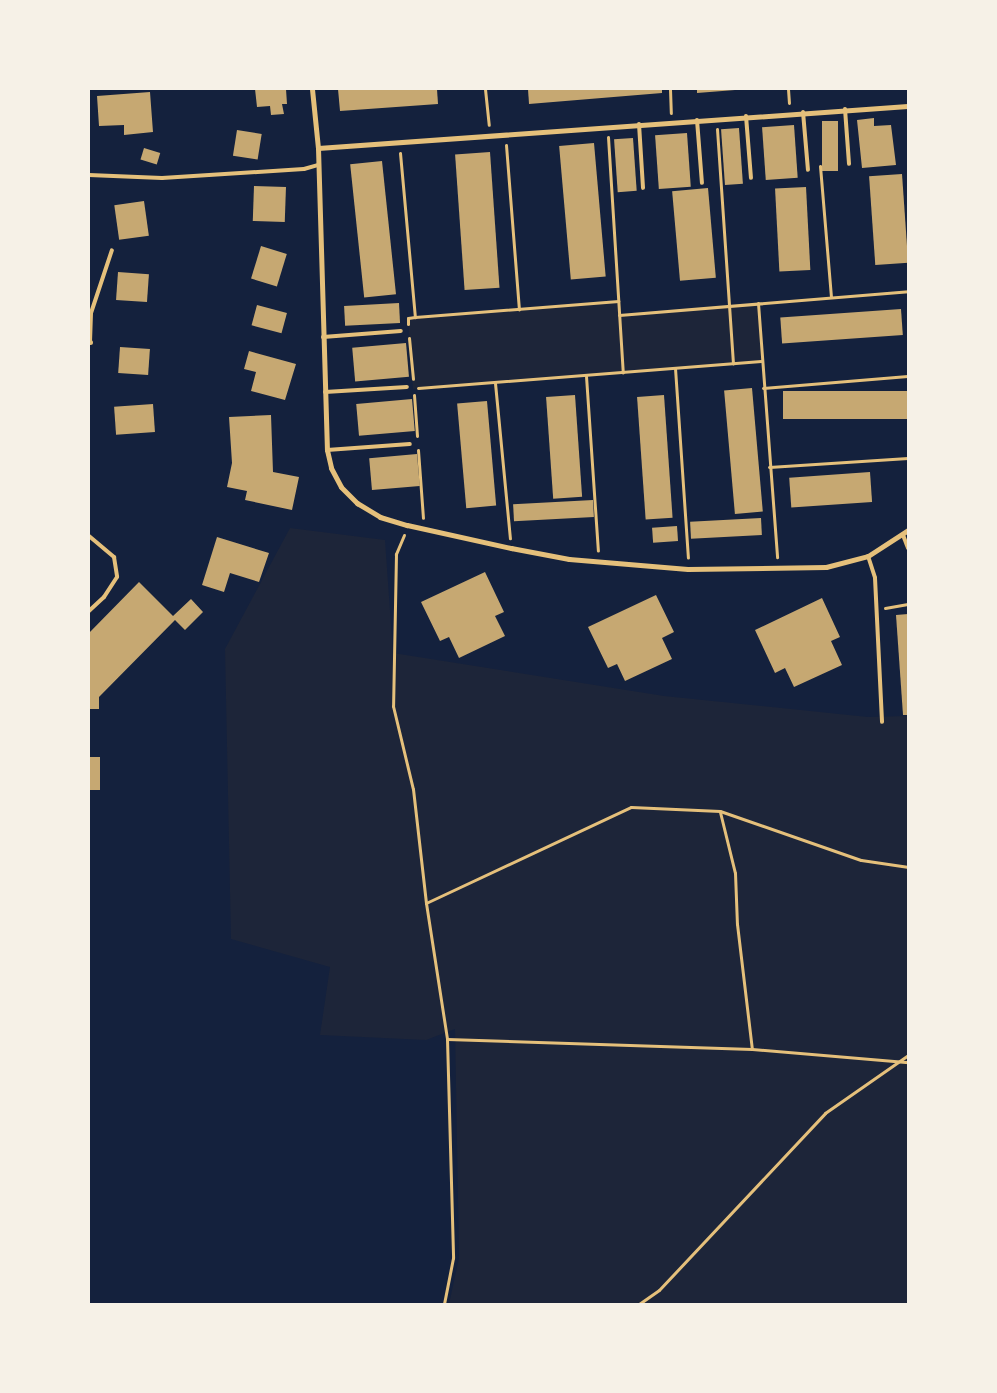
<!DOCTYPE html>
<style>
body{margin:0}
#map{position:relative;width:997px;height:1393px;overflow:hidden;background:#14213d;font-family:Manrope,sans-serif}
div>[style]{position:absolute}
[style*='--x']{left:calc(var(--x)*1px);top:calc(var(--y)*1px);width:calc(var(--w)*1px);rotate:calc(var(--a)*1deg)}
.green>*{inset:0;background:#1d2539}
.building>*{inset:0;background:#c6a872;transform-origin:0 0}
.path>*{height:3px;margin:-1.5px;padding:0 1.5px;transform-origin:1.5px;border-radius:1.5px;background:#e5c07b}
.service>*{height:4px;margin:-2px;padding:0 2px;transform-origin:2px;border-radius:2px;background:#e5c07b}
.minor>*{height:5px;margin:-2.5px;padding:0 2.5px;transform-origin:2.5px;border-radius:2.5px;background:#e5c07b}
span{translate:-50% -50%;white-space:nowrap;text-align:center;line-height:1.15;-webkit-text-stroke:4px #f6f1e7;paint-order:stroke}
.frame{position:absolute;inset:0;border:90px solid #f6f1e7;pointer-events:none}
</style>
<div id="map">
<div class="green">
<i style="clip-path:polygon(618px 301px,619px 314px,758px 303px,761px 361px,413px 389px,408px 318px)"></i>
<i style="clip-path:polygon(290px 528px,385px 540px,393px 653px,664px 696px,868px 717px,908px 716px,908px 1304px,449px 1304px,459px 1258px,455px 1029px,426px 1040px,320px 1035px,330px 967px,231px 939px,225px 649px)"></i>
</div>
<div class="building">
<i style="clip-path:polygon(255px 89px,286px 89px,287px 104px,282px 104px,284px 114px,271px 115px,270px 106px,257px 107px)"></i>
<i style="clip-path:polygon(338px 89px,437px 89px,438px 104px,340px 111px)"></i>
<i style="clip-path:polygon(528px 89px,662px 89px,662px 93px,529px 104px)"></i>
<i style="clip-path:polygon(697px 89px,735px 89px,735px 90px,697px 93px)"></i>
<i style="clip-path:polygon(150px 92px,153px 132px,124px 135px,124px 125px,99px 126px,97px 96px)"></i>
<i style="clip-path:polygon(874px 118px,874px 126px,891px 125px,896px 165px,862px 168px,857px 120px)"></i>
<i style="left:822px;top:121px;width:16px;height:50px"></i>
<i style="left:794px;top:125px;width:53px;height:32px;rotate:86deg"></i>
<i style="left:739px;top:128px;width:56px;height:18px;rotate:86deg"></i>
<i style="left:237px;top:130px;width:25px;height:26px;rotate:9deg"></i>
<i style="left:687px;top:133px;width:54px;height:32px;rotate:86deg"></i>
<i style="left:633px;top:138px;width:53px;height:19px;rotate:86deg"></i>
<i style="left:594px;top:143px;width:134px;height:35px;rotate:85deg"></i>
<i style="left:144px;top:148px;width:17px;height:12px;rotate:17deg"></i>
<i style="left:490px;top:152px;width:136px;height:35px;rotate:86deg"></i>
<i style="left:382px;top:161px;width:134px;height:32px;rotate:84deg"></i>
<i style="left:902px;top:174px;width:89px;height:33px;rotate:86deg"></i>
<i style="left:254px;top:186px;width:32px;height:35px;rotate:2deg"></i>
<i style="left:806px;top:187px;width:83px;height:31px;rotate:87deg"></i>
<i style="left:708px;top:188px;width:90px;height:36px;rotate:85deg"></i>
<i style="left:144px;top:201px;width:35px;height:30px;rotate:82deg"></i>
<i style="left:261px;top:246px;width:27px;height:34px;rotate:17deg"></i>
<i style="left:118px;top:272px;width:31px;height:28px;rotate:4deg"></i>
<i style="left:399px;top:303px;width:20px;height:55px;rotate:87deg"></i>
<i style="left:257px;top:305px;width:31px;height:21px;rotate:15deg"></i>
<i style="left:901px;top:309px;width:26px;height:121px;rotate:86deg"></i>
<i style="left:406px;top:343px;width:34px;height:54px;rotate:85deg"></i>
<i style="left:120px;top:347px;width:30px;height:26px;rotate:4deg"></i>
<i style="clip-path:polygon(249px 351px,296px 364px,285px 400px,251px 391px,256px 372px,244px 369px)"></i>
<i style="left:752px;top:388px;width:124px;height:28px;rotate:85deg"></i>
<i style="left:908px;top:391px;width:28px;height:125px;rotate:90deg"></i>
<i style="left:575px;top:395px;width:102px;height:29px;rotate:86deg"></i>
<i style="left:664px;top:395px;width:123px;height:27px;rotate:86deg"></i>
<i style="left:412px;top:399px;width:32px;height:56px;rotate:85deg"></i>
<i style="left:487px;top:401px;width:105px;height:30px;rotate:85deg"></i>
<i style="left:153px;top:404px;width:28px;height:39px;rotate:86deg"></i>
<i style="clip-path:polygon(271px 415px,273px 472px,299px 477px,292px 510px,245px 500px,247px 491px,227px 487px,232px 463px,229px 417px)"></i>
<i style="left:417px;top:454px;width:32px;height:48px;rotate:85deg"></i>
<i style="left:870px;top:472px;width:30px;height:81px;rotate:86deg"></i>
<i style="left:593px;top:500px;width:17px;height:80px;rotate:87deg"></i>
<i style="left:761px;top:518px;width:17px;height:71px;rotate:87deg"></i>
<i style="left:677px;top:526px;width:15px;height:25px;rotate:86deg"></i>
<i style="clip-path:polygon(217px 537px,269px 553px,259px 582px,230px 573px,224px 592px,202px 585px)"></i>
<i style="clip-path:polygon(485px 572px,504px 612px,495px 616px,505px 636px,459px 658px,449px 637px,440px 641px,421px 602px)"></i>
<i style="clip-path:polygon(139px 582px,173px 616px,191px 599px,203px 612px,185px 630px,175px 620px,99px 697px,99px 709px,89px 709px,89px 633px)"></i>
<i style="clip-path:polygon(656px 595px,674px 632px,662px 638px,672px 659px,625px 681px,617px 664px,608px 668px,588px 627px)"></i>
<i style="clip-path:polygon(822px 598px,840px 637px,831px 641px,842px 665px,794px 687px,785px 668px,775px 673px,755px 630px)"></i>
<i style="clip-path:polygon(908px 614px,908px 715px,903px 715px,896px 615px)"></i>
<i style="left:89px;top:757px;width:11px;height:33px"></i>
</div>
<div class="path">
<i style="--x:485;--y:89;--w:36;--a:84"></i>
<i style="--x:670;--y:89;--w:24;--a:88"></i>
<i style="--x:788;--y:89;--w:14;--a:86"></i>
<i style="--x:717;--y:129;--w:235;--a:86.1"></i>
<i style="--x:608;--y:137;--w:236;--a:86.4"></i>
<i style="--x:506;--y:145;--w:165;--a:85.5"></i>
<i style="--x:400;--y:153;--w:165;--a:84.8"></i>
<i style="--x:820;--y:166;--w:131;--a:85.2"></i>
<i style="--x:758;--y:303;--w:255;--a:85.7"></i>
<i style="--x:619;--y:315;--w:290;--a:-4.7"></i>
<i style="--x:408;--y:324;--w:6;--a:-90"></i>
<i style="--x:408;--y:318;--w:7;--a:-8"></i>
<i style="--x:415;--y:317;--w:204;--a:-4.5"></i>
<i style="--x:409;--y:338;--w:41;--a:84.4"></i>
<i style="--x:675;--y:368;--w:190;--a:86.1"></i>
<i style="--x:586;--y:376;--w:175;--a:86.1"></i>
<i style="--x:495;--y:383;--w:156;--a:84.5"></i>
<i style="--x:418;--y:388;--w:344;--a:-4.5"></i>
<i style="--x:763;--y:388;--w:145;--a:-4.7"></i>
<i style="--x:414;--y:395;--w:41;--a:85.8"></i>
<i style="--x:418;--y:450;--w:68;--a:85.8"></i>
<i style="--x:769;--y:467;--w:139;--a:-3.7"></i>
<i style="--x:404;--y:535;--w:21;--a:113"></i>
<i style="--x:396;--y:554;--w:152;--a:91.1"></i>
<i style="--x:393;--y:706;--w:85;--a:76.5"></i>
<i style="--x:413;--y:789;--w:115;--a:83.5"></i>
<i style="--x:426;--y:903;--w:138;--a:81.2"></i>
<i style="--x:447;--y:1039;--w:219;--a:88.4"></i>
<i style="--x:453;--y:1258;--w:47;--a:101.1"></i>
<i style="--x:885;--y:608;--w:23;--a:-10"></i>
<i style="--x:720;--y:812;--w:63;--a:76.2"></i>
<i style="--x:735;--y:873;--w:51;--a:87.8"></i>
<i style="--x:737;--y:924;--w:126;--a:83.2"></i>
<i style="--x:426;--y:903;--w:226;--a:-25.1"></i>
<i style="--x:631;--y:807;--w:89;--a:2.6"></i>
<i style="--x:720;--y:811;--w:149;--a:19.2"></i>
<i style="--x:861;--y:860;--w:48;--a:8.5"></i>
<i style="--x:447;--y:1039;--w:305;--a:1.9"></i>
<i style="--x:752;--y:1049;--w:157;--a:4.8"></i>
<i style="--x:639;--y:1304;--w:24;--a:-35"></i>
<i style="--x:659;--y:1290;--w:243;--a:-46.8"></i>
<i style="--x:825;--y:1113;--w:101;--a:-34.9"></i>
</div>
<div class="service">
<i style="--x:845;--y:109;--w:55;--a:85.8"></i>
<i style="--x:803;--y:112;--w:58;--a:85.1"></i>
<i style="--x:746;--y:116;--w:62;--a:85.4"></i>
<i style="--x:697;--y:120;--w:63;--a:85.5"></i>
<i style="--x:639;--y:124;--w:64;--a:86.4"></i>
<i style="--x:89;--y:175;--w:73;--a:2.4"></i>
<i style="--x:162;--y:178;--w:142;--a:-3.6"></i>
<i style="--x:304;--y:169;--w:15;--a:-16"></i>
<i style="--x:323;--y:337;--w:78;--a:-4.4"></i>
<i style="--x:90;--y:342;--w:29;--a:-88"></i>
<i style="--x:91;--y:313;--w:66;--a:-71.6"></i>
<i style="--x:325;--y:392;--w:82;--a:-3.5"></i>
<i style="--x:327;--y:450;--w:83;--a:-4.1"></i>
<i style="--x:903;--y:535;--w:14;--a:69"></i>
<i style="--x:89;--y:536;--w:33;--a:40"></i>
<i style="--x:114;--y:557;--w:20;--a:81"></i>
<i style="--x:117;--y:577;--w:24;--a:123"></i>
<i style="--x:104;--y:597;--w:21;--a:137"></i>
<i style="--x:868;--y:556;--w:23;--a:72"></i>
<i style="--x:875;--y:578;--w:144;--a:87.2"></i>
</div>
<div class="minor">
<i style="--x:312;--y:89;--w:59;--a:84.2"></i>
<i style="--x:318;--y:148;--w:302;--a:88.3"></i>
<i style="--x:327;--y:450;--w:18;--a:77"></i>
<i style="--x:331;--y:468;--w:21;--a:62"></i>
<i style="--x:341;--y:487;--w:23;--a:45"></i>
<i style="--x:357;--y:503;--w:27;--a:31"></i>
<i style="--x:380;--y:517;--w:28;--a:17"></i>
<i style="--x:407;--y:525;--w:107;--a:12.5"></i>
<i style="--x:511;--y:548;--w:59;--a:10.7"></i>
<i style="--x:569;--y:559;--w:119;--a:4.8"></i>
<i style="--x:688;--y:569;--w:138;--a:-0.8"></i>
<i style="--x:826;--y:567;--w:43;--a:-14.7"></i>
<i style="--x:868;--y:556;--w:48;--a:-33"></i>
<i style="--x:318;--y:148;--w:591;--a:-4.07"></i>
<i style="--x:89;--y:342;--w:1;--a:0"></i>
</div>
<div class="frame"></div>
</div>
